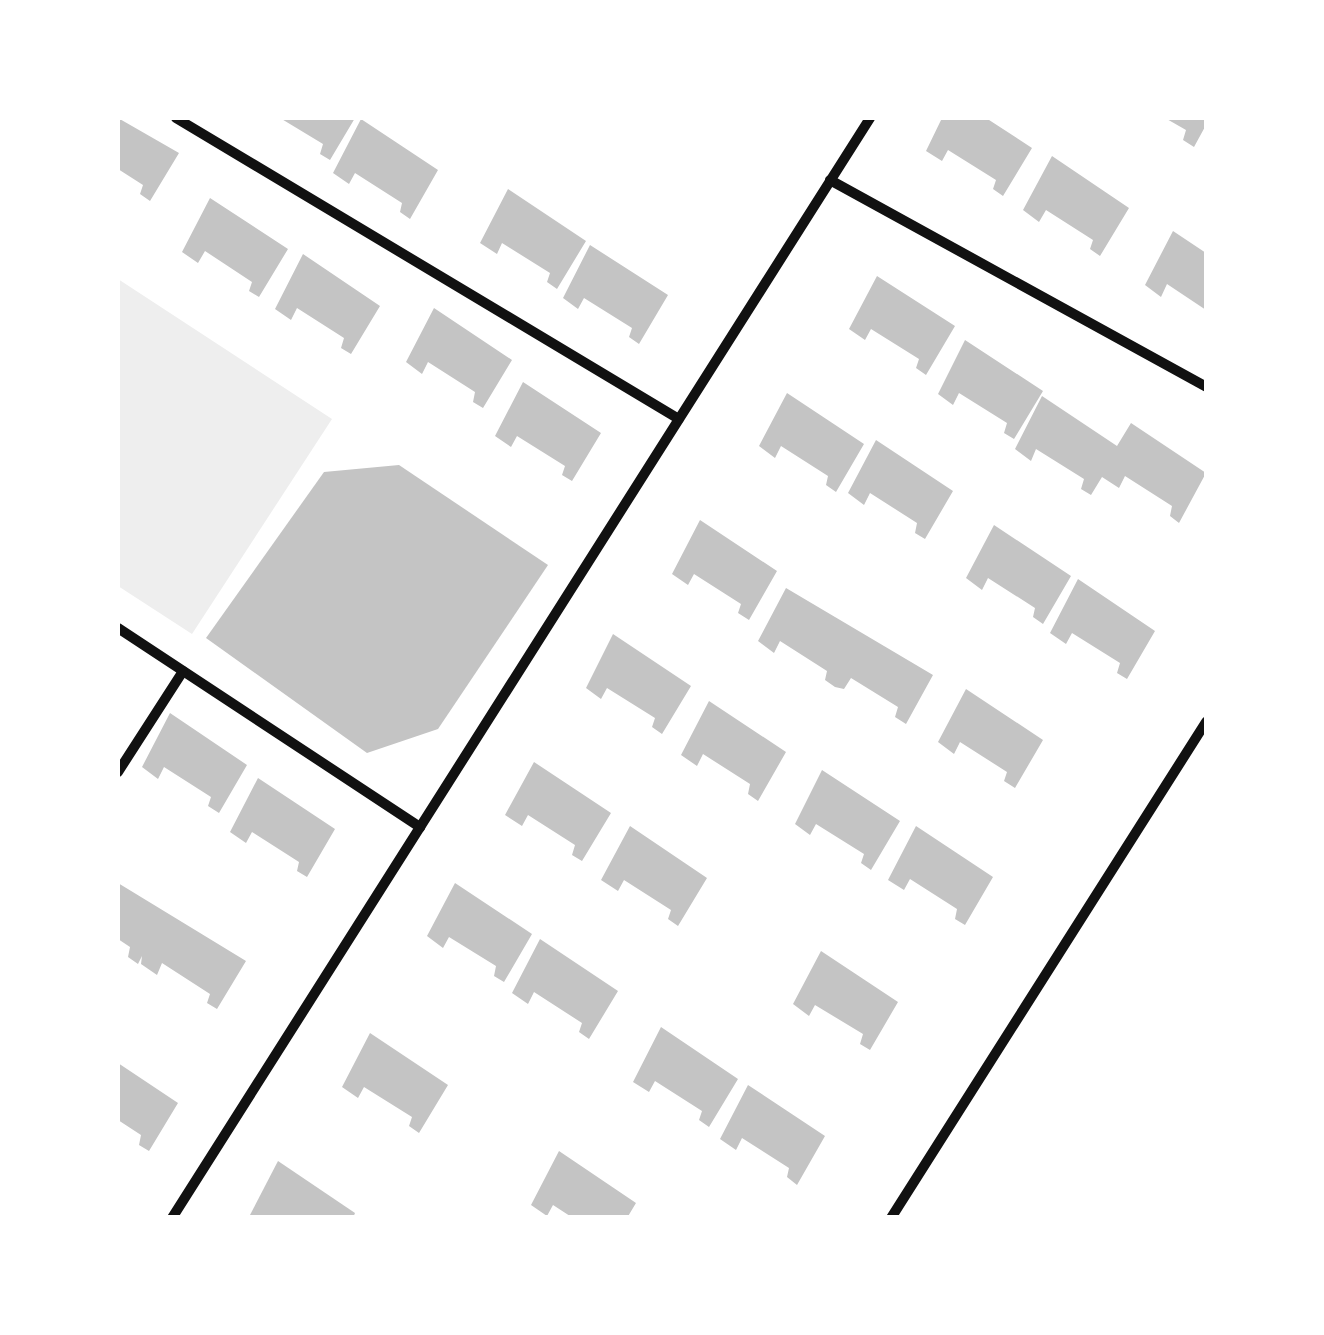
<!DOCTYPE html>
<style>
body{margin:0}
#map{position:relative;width:1324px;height:1335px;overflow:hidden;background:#fff;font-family:"Archivo Narrow",sans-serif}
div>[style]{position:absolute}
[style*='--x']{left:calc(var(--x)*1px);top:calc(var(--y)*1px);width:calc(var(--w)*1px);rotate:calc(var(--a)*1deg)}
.green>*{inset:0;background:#eee}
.building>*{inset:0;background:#c4c4c4}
.minor>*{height:10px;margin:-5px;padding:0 5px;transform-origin:5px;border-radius:5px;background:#111}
span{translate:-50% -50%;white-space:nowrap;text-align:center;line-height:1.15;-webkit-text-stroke:9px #fff;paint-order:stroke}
.frame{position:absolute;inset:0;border:120px solid #fff;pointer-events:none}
</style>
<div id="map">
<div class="green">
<i style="clip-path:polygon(118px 279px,332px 419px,192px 634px,118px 586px)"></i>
</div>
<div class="building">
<i style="clip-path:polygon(118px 118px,179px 153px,150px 201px,140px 194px,143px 185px,118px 169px)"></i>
<i style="clip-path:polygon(280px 118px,355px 118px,330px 160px,320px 154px,323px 144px)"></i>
<i style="clip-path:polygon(942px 118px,986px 118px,1032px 148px,1003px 196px,993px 189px,996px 180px,948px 150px,942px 161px,926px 151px)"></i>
<i style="clip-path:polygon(1165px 118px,1206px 118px,1206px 125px,1194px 147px,1183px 140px,1186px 130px)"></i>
<i style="clip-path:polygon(361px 119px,438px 170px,410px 219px,400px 212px,402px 203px,355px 173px,349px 184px,333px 173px)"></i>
<i style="clip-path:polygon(1052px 156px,1129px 208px,1100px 256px,1090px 249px,1093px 240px,1046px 210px,1039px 222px,1023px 210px)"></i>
<i style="clip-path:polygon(508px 189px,586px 241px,557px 289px,547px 282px,550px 273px,502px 243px,497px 254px,480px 243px)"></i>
<i style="clip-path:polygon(210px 198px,288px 249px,259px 297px,249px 291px,252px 282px,205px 251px,198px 263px,182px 252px)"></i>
<i style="clip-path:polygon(1173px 231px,1206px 253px,1206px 310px,1167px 284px,1161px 297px,1145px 285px)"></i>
<i style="clip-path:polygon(590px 245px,668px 295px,639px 344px,629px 337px,632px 328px,584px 298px,578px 309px,563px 298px)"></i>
<i style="clip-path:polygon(303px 254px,380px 306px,351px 354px,341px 348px,344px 338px,297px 308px,291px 320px,275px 309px)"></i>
<i style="clip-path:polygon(877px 276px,955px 326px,926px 375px,916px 368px,919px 359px,871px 329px,865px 340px,849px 329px)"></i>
<i style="clip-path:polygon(434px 308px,512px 360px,483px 408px,473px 402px,475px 392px,428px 362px,422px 374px,406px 362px)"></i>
<i style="clip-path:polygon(965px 340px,1043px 391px,1014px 439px,1004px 433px,1007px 423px,959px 393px,953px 405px,938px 394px)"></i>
<i style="clip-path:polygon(523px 382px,601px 433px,572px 481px,562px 475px,565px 466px,517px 436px,511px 447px,495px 436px)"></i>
<i style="clip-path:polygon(787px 393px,864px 444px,836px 492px,826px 485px,828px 476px,781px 446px,775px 458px,759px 446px)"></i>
<i style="clip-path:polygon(1042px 396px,1117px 446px,1131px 423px,1206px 473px,1179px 523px,1170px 516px,1172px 506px,1125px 476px,1119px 488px,1102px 477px,1091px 495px,1081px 489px,1084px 479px,1036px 449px,1031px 461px,1015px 449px)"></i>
<i style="clip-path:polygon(876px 440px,953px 491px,925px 539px,915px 533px,917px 523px,870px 493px,864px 505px,848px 493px)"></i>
<i style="clip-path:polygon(399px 465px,548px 565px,438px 729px,367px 753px,206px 638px,324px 472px)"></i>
<i style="clip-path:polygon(700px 520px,777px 571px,749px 620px,738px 613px,741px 604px,694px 574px,688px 585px,672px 574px)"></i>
<i style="clip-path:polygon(994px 525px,1071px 576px,1043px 624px,1033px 617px,1035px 608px,988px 578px,982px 590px,966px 578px)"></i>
<i style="clip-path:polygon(1078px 579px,1155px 631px,1127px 679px,1117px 673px,1120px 663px,1072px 633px,1066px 644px,1050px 633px)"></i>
<i style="clip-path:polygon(786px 588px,933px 675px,906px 724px,895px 717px,898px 707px,851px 678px,844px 689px,835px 687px,825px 680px,827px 671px,780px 641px,774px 653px,758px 641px)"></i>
<i style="clip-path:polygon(613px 634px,691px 686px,662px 734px,652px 727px,655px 718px,607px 688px,601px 699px,586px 688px)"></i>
<i style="clip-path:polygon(966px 689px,1043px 740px,1015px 788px,1004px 781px,1007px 772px,960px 742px,954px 754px,938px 742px)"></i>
<i style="clip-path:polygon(709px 701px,786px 752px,758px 801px,748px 794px,750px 784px,703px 754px,697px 766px,681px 755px)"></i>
<i style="clip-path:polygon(170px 713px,247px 765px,219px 813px,208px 806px,211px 797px,164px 767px,158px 779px,142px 767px)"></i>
<i style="clip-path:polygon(534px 762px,611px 813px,582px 861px,572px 855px,575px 845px,528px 815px,522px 826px,505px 815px)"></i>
<i style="clip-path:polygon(822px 770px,900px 821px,871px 870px,861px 863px,864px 854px,816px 824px,810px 835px,795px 824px)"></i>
<i style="clip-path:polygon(258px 778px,335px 829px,307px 877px,297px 871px,299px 862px,252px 832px,246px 843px,230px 832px)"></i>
<i style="clip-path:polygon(630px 826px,707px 878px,678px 926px,668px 919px,671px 910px,624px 880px,618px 891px,601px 880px)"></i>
<i style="clip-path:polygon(916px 826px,993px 877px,965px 925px,955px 919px,957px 909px,910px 879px,904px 890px,888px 880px)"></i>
<i style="clip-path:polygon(118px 883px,246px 961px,217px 1009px,207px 1003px,210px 994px,162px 963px,157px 975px,141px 964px,142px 956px,138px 964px,128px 957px,130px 947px,118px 939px)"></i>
<i style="clip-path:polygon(455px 883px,532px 934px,504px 982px,494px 976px,496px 966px,449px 937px,443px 948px,427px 936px)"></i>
<i style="clip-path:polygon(540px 939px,618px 991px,589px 1039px,579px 1032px,582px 1023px,534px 992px,528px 1004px,512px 993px)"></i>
<i style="clip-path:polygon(821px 951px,898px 1002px,870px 1050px,860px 1044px,863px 1034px,815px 1005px,809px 1016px,793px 1004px)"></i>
<i style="clip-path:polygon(661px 1027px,738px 1079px,709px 1127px,699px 1120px,702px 1111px,655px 1081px,649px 1092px,633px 1082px)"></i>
<i style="clip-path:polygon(370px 1033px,448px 1085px,419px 1133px,409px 1126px,412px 1117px,364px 1087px,358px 1098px,342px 1087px)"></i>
<i style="clip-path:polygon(118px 1063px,178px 1103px,149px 1151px,139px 1145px,141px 1135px,118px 1120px)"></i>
<i style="clip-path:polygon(748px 1085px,825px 1136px,797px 1185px,787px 1177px,789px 1168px,742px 1138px,736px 1150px,720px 1139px)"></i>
<i style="clip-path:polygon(559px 1151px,636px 1203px,627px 1218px,573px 1218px,553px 1205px,547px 1216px,531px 1205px)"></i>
<i style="clip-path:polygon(278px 1161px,355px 1213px,353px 1218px,250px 1215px)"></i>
</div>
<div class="minor">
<i style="--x:176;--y:118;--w:586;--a:30.9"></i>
<i style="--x:830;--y:180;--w:429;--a:28.8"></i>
<i style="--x:118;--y:628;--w:362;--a:33.4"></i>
<i style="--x:118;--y:772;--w:120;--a:-57.2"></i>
<i style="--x:172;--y:1218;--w:1303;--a:-57.6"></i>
<i style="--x:891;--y:1218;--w:588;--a:-57.58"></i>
</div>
<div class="frame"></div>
</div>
